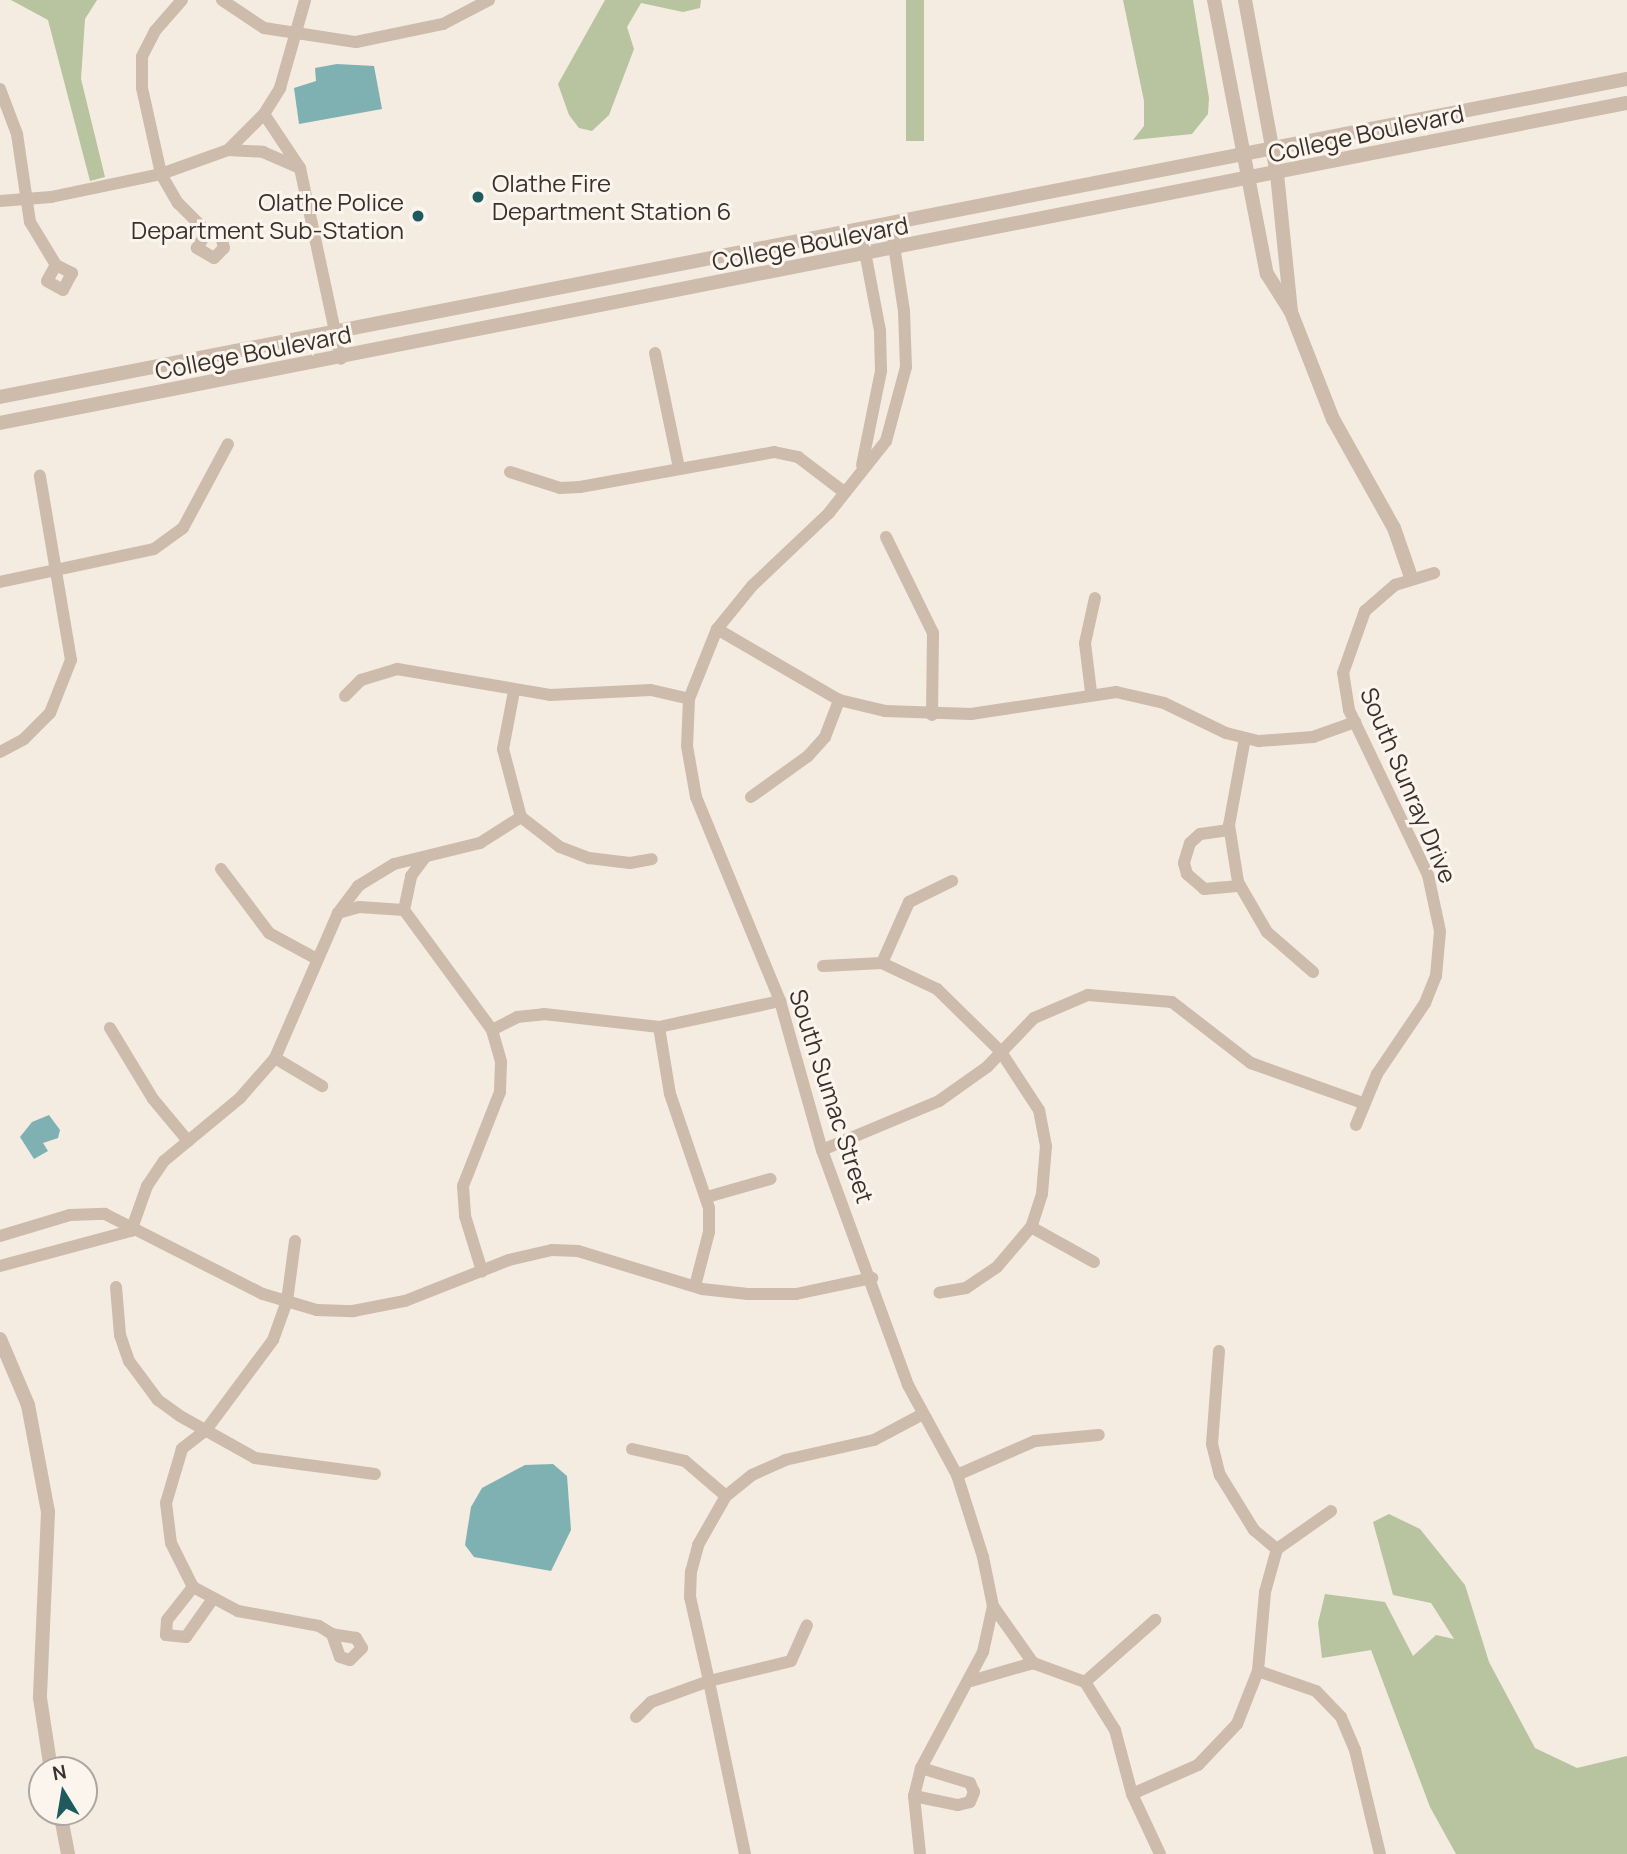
<!DOCTYPE html>
<style>
body{margin:0}
#map{position:relative;width:1627px;height:1854px;overflow:hidden;background:#f4ebe1;font-family:Manrope,sans-serif}
div>[style]{position:absolute}
[style*='--x']{left:calc(var(--x)*1px);top:calc(var(--y)*1px);width:calc(var(--w)*1px);rotate:calc(var(--a)*1deg)}
.green>*{inset:0;background:#b8c4a0;transform-origin:0 0}
.water>*{inset:0;background:#7fb0b2}
.minor>*{height:12px;margin:-6px;padding:0 6px;transform-origin:6px;border-radius:6px;background:#cdbbac}
.tertiary>*{height:14px;margin:-7px;padding:0 7px;transform-origin:7px;border-radius:7px;background:#cdbbac}
.dots>*{width:19px;height:19px;translate:-50% -50%;box-sizing:border-box;border:4px solid #fbf5ee;border-radius:50%}
span{translate:-50% -50%;white-space:nowrap;text-align:center;line-height:1.15;-webkit-text-stroke:6px #fbf5ee;paint-order:stroke}
.street-label{font-size:24px;color:#3b302b}
.poi-label{font-size:24px;color:#3b302b}
.left{translate:0 -50%;text-align:left}
.right{translate:-100% -50%;text-align:right}
.north{position:absolute;left:28px;top:1756px;width:70px;height:70px;box-sizing:border-box;background:#fbf5ee;border:2px solid #aea6a0;border-radius:50%;rotate:349deg;font-size:19px;font-weight:700;line-height:28px;text-align:center;color:#3b302b}
.north::after{content:'';display:block;margin:auto;width:24px;height:32px;background:#1f5a5e;clip-path:polygon(50% 0,100% 100%,50% 72%,0 100%)}
</style>
<div id="map">
<div class="green">
<i style="clip-path:polygon(11px 0,97px 0,85px 19px,81px 79px,105px 177px,90px 181px,48px 20px)"></i>
<i style="clip-path:polygon(605px 0,701px 0,700px 8px,683px 12px,641px 3px,627px 27px,634px 49px,609px 115px,592px 131px,579px 128px,569px 115px,558px 84px)"></i>
<i style="left:906px;top:0;width:18px;height:141px"></i>
<i style="clip-path:polygon(1123px 0,1193px 0,1209px 98px,1208px 114px,1192px 134px,1133px 140px,1144px 126px,1144px 101px)"></i>
<i style="clip-path:polygon(1389px 1514px,1420px 1529px,1465px 1585px,1489px 1662px,1535px 1748px,1577px 1768px,1627px 1756px,1627px 1854px,1456px 1854px,1430px 1807px,1371px 1650px,1322px 1658px,1318px 1623px,1325px 1594px,1385px 1602px,1413px 1656px,1436px 1635px,1454px 1639px,1431px 1603px,1393px 1595px,1373px 1522px)"></i>
</div>
<div class="water">
<i style="clip-path:polygon(337px 64px,374px 66px,382px 109px,299px 124px,294px 88px,316px 81px,315px 68px)"></i>
<i style="clip-path:polygon(49px 1115px,60px 1130px,58px 1138px,43px 1143px,48px 1151px,34px 1159px,20px 1137px,32px 1122px)"></i>
<i style="clip-path:polygon(553px 1464px,567px 1476px,571px 1530px,551px 1571px,474px 1557px,465px 1545px,471px 1507px,482px 1488px,525px 1465px)"></i>
</div>
<div class="minor">
<i style="--x:182;--y:0;--w:41;--a:131.1"></i>
<i style="--x:155;--y:31;--w:29;--a:117"></i>
<i style="--x:142;--y:57;--w:31;--a:90"></i>
<i style="--x:142;--y:88;--w:88;--a:77.5"></i>
<i style="--x:161;--y:174;--w:34;--a:60"></i>
<i style="--x:178;--y:203;--w:41;--a:45"></i>
<i style="--x:207;--y:232;--w:15;--a:16"></i>
<i style="--x:221;--y:236;--w:12;--a:76"></i>
<i style="--x:224;--y:248;--w:14;--a:135"></i>
<i style="--x:214;--y:258;--w:20;--a:-150"></i>
<i style="--x:197;--y:248;--w:19;--a:-58"></i>
<i style="--x:222;--y:0;--w:50;--a:33.7"></i>
<i style="--x:264;--y:28;--w:93;--a:8.7"></i>
<i style="--x:356;--y:42;--w:89;--a:-11.7"></i>
<i style="--x:443;--y:24;--w:52;--a:-27.6"></i>
<i style="--x:0;--y:89;--w:48;--a:69.3"></i>
<i style="--x:17;--y:134;--w:89;--a:81.6"></i>
<i style="--x:30;--y:222;--w:50;--a:58.8"></i>
<i style="--x:56;--y:265;--w:18;--a:27"></i>
<i style="--x:72;--y:273;--w:19;--a:118"></i>
<i style="--x:63;--y:290;--w:18;--a:-151"></i>
<i style="--x:47;--y:281;--w:18;--a:-61"></i>
<i style="--x:264;--y:114;--w:65;--a:56.3"></i>
<i style="--x:300;--y:168;--w:195;--a:77.9"></i>
<i style="--x:228;--y:150;--w:35;--a:3"></i>
<i style="--x:263;--y:152;--w:40;--a:23.4"></i>
<i style="--x:0;--y:201;--w:51;--a:-4.5"></i>
<i style="--x:51;--y:197;--w:112;--a:-11.8"></i>
<i style="--x:161;--y:174;--w:71;--a:-19.7"></i>
<i style="--x:228;--y:150;--w:51;--a:-45"></i>
<i style="--x:264;--y:114;--w:31;--a:-58"></i>
<i style="--x:280;--y:88;--w:91;--a:-74.1"></i>
<i style="--x:891;--y:226;--w:86;--a:81.3"></i>
<i style="--x:904;--y:311;--w:56;--a:88"></i>
<i style="--x:906;--y:367;--w:77;--a:105.1"></i>
<i style="--x:886;--y:441;--w:92;--a:128.4"></i>
<i style="--x:829;--y:513;--w:106;--a:136.5"></i>
<i style="--x:752;--y:586;--w:55;--a:129.1"></i>
<i style="--x:717;--y:629;--w:75;--a:111.8"></i>
<i style="--x:689;--y:699;--w:47;--a:92.4"></i>
<i style="--x:687;--y:746;--w:52;--a:80"></i>
<i style="--x:696;--y:797;--w:221;--a:67.6"></i>
<i style="--x:780;--y:1001;--w:155;--a:74.3"></i>
<i style="--x:822;--y:1150;--w:250;--a:69.9"></i>
<i style="--x:908;--y:1385;--w:102;--a:61.4"></i>
<i style="--x:957;--y:1475;--w:86;--a:72.4"></i>
<i style="--x:983;--y:1557;--w:50;--a:78.5"></i>
<i style="--x:993;--y:1606;--w:47;--a:102.3"></i>
<i style="--x:983;--y:1652;--w:132;--a:118.1"></i>
<i style="--x:861;--y:231;--w:102;--a:79.2"></i>
<i style="--x:880;--y:331;--w:40;--a:88.6"></i>
<i style="--x:881;--y:371;--w:96;--a:101.4"></i>
<i style="--x:655;--y:353;--w:117;--a:78.2"></i>
<i style="--x:510;--y:472;--w:52;--a:17.7"></i>
<i style="--x:560;--y:488;--w:20;--a:-3"></i>
<i style="--x:580;--y:487;--w:197;--a:-10.2"></i>
<i style="--x:774;--y:452;--w:25;--a:12"></i>
<i style="--x:798;--y:457;--w:58;--a:37.3"></i>
<i style="--x:886;--y:537;--w:107;--a:63.9"></i>
<i style="--x:933;--y:633;--w:82;--a:90.7"></i>
<i style="--x:0;--y:582;--w:157;--a:-12.1"></i>
<i style="--x:154;--y:549;--w:36;--a:-36"></i>
<i style="--x:183;--y:528;--w:95;--a:-61.8"></i>
<i style="--x:717;--y:629;--w:141;--a:30.2"></i>
<i style="--x:839;--y:700;--w:47;--a:13.4"></i>
<i style="--x:885;--y:711;--w:86;--a:2"></i>
<i style="--x:971;--y:714;--w:147;--a:-8.6"></i>
<i style="--x:1116;--y:692;--w:49;--a:12.9"></i>
<i style="--x:1164;--y:703;--w:69;--a:25.8"></i>
<i style="--x:1226;--y:733;--w:34;--a:14"></i>
<i style="--x:1259;--y:741;--w:54;--a:-4.2"></i>
<i style="--x:1313;--y:737;--w:45;--a:-19.7"></i>
<i style="--x:514;--y:691;--w:59;--a:100.7"></i>
<i style="--x:503;--y:749;--w:70;--a:75.2"></i>
<i style="--x:521;--y:817;--w:49;--a:37.6"></i>
<i style="--x:560;--y:847;--w:31;--a:21"></i>
<i style="--x:589;--y:858;--w:41;--a:7"></i>
<i style="--x:630;--y:863;--w:22;--a:-10"></i>
<i style="--x:1091;--y:692;--w:49;--a:-97"></i>
<i style="--x:1085;--y:643;--w:46;--a:-77.5"></i>
<i style="--x:345;--y:696;--w:23;--a:-45"></i>
<i style="--x:361;--y:680;--w:38;--a:-17"></i>
<i style="--x:397;--y:669;--w:155;--a:9.6"></i>
<i style="--x:550;--y:695;--w:101;--a:-2.8"></i>
<i style="--x:651;--y:690;--w:39;--a:13"></i>
<i style="--x:1245;--y:738;--w:88;--a:100.4"></i>
<i style="--x:1229;--y:825;--w:58;--a:81"></i>
<i style="--x:1238;--y:882;--w:58;--a:59.9"></i>
<i style="--x:1267;--y:932;--w:61;--a:41"></i>
<i style="--x:0;--y:752;--w:27;--a:-28"></i>
<i style="--x:24;--y:739;--w:37;--a:-45"></i>
<i style="--x:50;--y:713;--w:57;--a:-68.4"></i>
<i style="--x:71;--y:660;--w:187;--a:-99.6"></i>
<i style="--x:751;--y:797;--w:70;--a:-35.7"></i>
<i style="--x:808;--y:756;--w:25;--a:-48"></i>
<i style="--x:825;--y:737;--w:40;--a:-69"></i>
<i style="--x:1229;--y:830;--w:29;--a:172"></i>
<i style="--x:1200;--y:834;--w:13;--a:138"></i>
<i style="--x:1190;--y:843;--w:21;--a:107"></i>
<i style="--x:1184;--y:863;--w:11;--a:75"></i>
<i style="--x:1187;--y:874;--w:23;--a:41"></i>
<i style="--x:1204;--y:889;--w:36;--a:-5"></i>
<i style="--x:221;--y:869;--w:80;--a:53.1"></i>
<i style="--x:269;--y:933;--w:55;--a:28.4"></i>
<i style="--x:404;--y:910;--w:35;--a:-78"></i>
<i style="--x:411;--y:876;--w:21;--a:-53"></i>
<i style="--x:338;--y:913;--w:22;--a:-16"></i>
<i style="--x:359;--y:907;--w:45;--a:3.8"></i>
<i style="--x:404;--y:910;--w:149;--a:53.7"></i>
<i style="--x:492;--y:1030;--w:33;--a:74"></i>
<i style="--x:501;--y:1062;--w:30;--a:92"></i>
<i style="--x:500;--y:1092;--w:101;--a:111.5"></i>
<i style="--x:463;--y:1186;--w:30;--a:86"></i>
<i style="--x:465;--y:1216;--w:58;--a:72.8"></i>
<i style="--x:882;--y:963;--w:67;--a:-66.1"></i>
<i style="--x:909;--y:902;--w:48;--a:-26"></i>
<i style="--x:823;--y:966;--w:59;--a:-2.9"></i>
<i style="--x:882;--y:963;--w:61;--a:25.3"></i>
<i style="--x:937;--y:989;--w:90;--a:44.5"></i>
<i style="--x:1001;--y:1052;--w:69;--a:56.8"></i>
<i style="--x:1039;--y:1110;--w:37;--a:79"></i>
<i style="--x:1046;--y:1146;--w:48;--a:94.8"></i>
<i style="--x:1042;--y:1194;--w:35;--a:108"></i>
<i style="--x:1031;--y:1227;--w:52;--a:130.4"></i>
<i style="--x:997;--y:1267;--w:37;--a:146"></i>
<i style="--x:966;--y:1288;--w:27;--a:170"></i>
<i style="--x:659;--y:1027;--w:68;--a:80.7"></i>
<i style="--x:670;--y:1094;--w:120;--a:71.1"></i>
<i style="--x:709;--y:1208;--w:24;--a:90"></i>
<i style="--x:709;--y:1232;--w:56;--a:104.5"></i>
<i style="--x:110;--y:1028;--w:83;--a:58.8"></i>
<i style="--x:153;--y:1099;--w:55;--a:50.2"></i>
<i style="--x:492;--y:1030;--w:28;--a:-27"></i>
<i style="--x:517;--y:1017;--w:27;--a:-6"></i>
<i style="--x:544;--y:1014;--w:116;--a:6.4"></i>
<i style="--x:659;--y:1027;--w:124;--a:-12.1"></i>
<i style="--x:275;--y:1058;--w:55;--a:30.8"></i>
<i style="--x:1356;--y:1125;--w:55;--a:-67.6"></i>
<i style="--x:1377;--y:1074;--w:86;--a:-55.9"></i>
<i style="--x:1425;--y:1003;--w:29;--a:-68"></i>
<i style="--x:1436;--y:976;--w:45;--a:-84.9"></i>
<i style="--x:1440;--y:931;--w:57;--a:-102.1"></i>
<i style="--x:1428;--y:875;--w:183;--a:-115.6"></i>
<i style="--x:1349;--y:710;--w:37;--a:-99"></i>
<i style="--x:1343;--y:673;--w:66;--a:-70.5"></i>
<i style="--x:1365;--y:611;--w:40;--a:-41"></i>
<i style="--x:1395;--y:585;--w:41;--a:-17.1"></i>
<i style="--x:822;--y:1150;--w:127;--a:-22.7"></i>
<i style="--x:939;--y:1101;--w:59;--a:-35.3"></i>
<i style="--x:987;--y:1067;--w:68;--a:-46.2"></i>
<i style="--x:1034;--y:1018;--w:59;--a:-23.1"></i>
<i style="--x:1088;--y:995;--w:84;--a:4.8"></i>
<i style="--x:1172;--y:1002;--w:100;--a:37.7"></i>
<i style="--x:1251;--y:1063;--w:119;--a:19.7"></i>
<i style="--x:707;--y:1197;--w:66;--a:-15.9"></i>
<i style="--x:1031;--y:1227;--w:72;--a:29.1"></i>
<i style="--x:131;--y:1231;--w:48;--a:-70.4"></i>
<i style="--x:147;--y:1186;--w:30;--a:-56"></i>
<i style="--x:164;--y:1161;--w:99;--a:-39.7"></i>
<i style="--x:240;--y:1098;--w:53;--a:-48.8"></i>
<i style="--x:275;--y:1058;--w:158;--a:-66.5"></i>
<i style="--x:338;--y:913;--w:34;--a:-53"></i>
<i style="--x:358;--y:886;--w:42;--a:-31.4"></i>
<i style="--x:394;--y:864;--w:89;--a:-13.7"></i>
<i style="--x:480;--y:843;--w:49;--a:-32.4"></i>
<i style="--x:0;--y:1236;--w:73;--a:-16.7"></i>
<i style="--x:70;--y:1215;--w:35;--a:-2"></i>
<i style="--x:105;--y:1214;--w:177;--a:26.9"></i>
<i style="--x:263;--y:1294;--w:56;--a:16.5"></i>
<i style="--x:317;--y:1310;--w:36;--a:2"></i>
<i style="--x:353;--y:1311;--w:53;--a:-10.9"></i>
<i style="--x:405;--y:1301;--w:112;--a:-21.5"></i>
<i style="--x:509;--y:1260;--w:44;--a:-13.1"></i>
<i style="--x:552;--y:1250;--w:26;--a:2"></i>
<i style="--x:578;--y:1251;--w:130;--a:17"></i>
<i style="--x:702;--y:1289;--w:46;--a:6.2"></i>
<i style="--x:748;--y:1294;--w:48;--a:0"></i>
<i style="--x:796;--y:1294;--w:78;--a:-11.9"></i>
<i style="--x:295;--y:1241;--w:61;--a:97.6"></i>
<i style="--x:287;--y:1301;--w:41;--a:109.7"></i>
<i style="--x:273;--y:1340;--w:112;--a:126.7"></i>
<i style="--x:206;--y:1430;--w:31;--a:142"></i>
<i style="--x:182;--y:1449;--w:56;--a:106.5"></i>
<i style="--x:166;--y:1503;--w:40;--a:82.9"></i>
<i style="--x:171;--y:1543;--w:49;--a:63.4"></i>
<i style="--x:193;--y:1587;--w:51;--a:28.1"></i>
<i style="--x:238;--y:1611;--w:82;--a:10.5"></i>
<i style="--x:319;--y:1626;--w:15;--a:32"></i>
<i style="--x:332;--y:1634;--w:24;--a:71"></i>
<i style="--x:340;--y:1657;--w:10;--a:17"></i>
<i style="--x:350;--y:1660;--w:17;--a:-45"></i>
<i style="--x:362;--y:1648;--w:12;--a:-121"></i>
<i style="--x:356;--y:1638;--w:24;--a:-171"></i>
<i style="--x:0;--y:1266;--w:136;--a:-15"></i>
<i style="--x:116;--y:1287;--w:48;--a:85.2"></i>
<i style="--x:120;--y:1335;--w:28;--a:71"></i>
<i style="--x:129;--y:1361;--w:49;--a:53.4"></i>
<i style="--x:158;--y:1400;--w:27;--a:36"></i>
<i style="--x:180;--y:1416;--w:86;--a:29.2"></i>
<i style="--x:255;--y:1458;--w:121;--a:7.6"></i>
<i style="--x:1219;--y:1351;--w:93;--a:94.3"></i>
<i style="--x:1212;--y:1444;--w:32;--a:76"></i>
<i style="--x:1220;--y:1475;--w:65;--a:58.3"></i>
<i style="--x:1254;--y:1530;--w:30;--a:40"></i>
<i style="--x:632;--y:1449;--w:54;--a:12.8"></i>
<i style="--x:685;--y:1461;--w:54;--a:40.5"></i>
<i style="--x:957;--y:1475;--w:85;--a:-23.6"></i>
<i style="--x:1035;--y:1441;--w:64;--a:-5.4"></i>
<i style="--x:193;--y:1587;--w:42;--a:128.2"></i>
<i style="--x:167;--y:1620;--w:15;--a:94"></i>
<i style="--x:166;--y:1635;--w:20;--a:6"></i>
<i style="--x:186;--y:1637;--w:45;--a:-54.9"></i>
<i style="--x:993;--y:1606;--w:70;--a:54.9"></i>
<i style="--x:1258;--y:1671;--w:61;--a:19"></i>
<i style="--x:1316;--y:1691;--w:36;--a:46"></i>
<i style="--x:1341;--y:1717;--w:36;--a:67"></i>
<i style="--x:1355;--y:1750;--w:107;--a:76.5"></i>
<i style="--x:971;--y:1681;--w:65;--a:-16.2"></i>
<i style="--x:1033;--y:1663;--w:55;--a:20.1"></i>
<i style="--x:1085;--y:1682;--w:57;--a:58"></i>
<i style="--x:1115;--y:1730;--w:66;--a:75.1"></i>
<i style="--x:1132;--y:1794;--w:66;--a:65"></i>
<i style="--x:1085;--y:1682;--w:94;--a:-41.5"></i>
<i style="--x:636;--y:1717;--w:21;--a:-45"></i>
<i style="--x:651;--y:1702;--w:62;--a:-19.9"></i>
<i style="--x:709;--y:1681;--w:86;--a:-102.7"></i>
<i style="--x:690;--y:1597;--w:25;--a:-88"></i>
<i style="--x:691;--y:1572;--w:28;--a:-75"></i>
<i style="--x:698;--y:1545;--w:56;--a:-60.3"></i>
<i style="--x:726;--y:1496;--w:33;--a:-39"></i>
<i style="--x:752;--y:1475;--w:36;--a:-24"></i>
<i style="--x:785;--y:1460;--w:91;--a:-12.7"></i>
<i style="--x:874;--y:1440;--w:53;--a:-28"></i>
<i style="--x:1132;--y:1794;--w:72;--a:-23.7"></i>
<i style="--x:1198;--y:1765;--w:57;--a:-46.4"></i>
<i style="--x:1237;--y:1724;--w:57;--a:-68.4"></i>
<i style="--x:1258;--y:1671;--w:79;--a:-84.9"></i>
<i style="--x:1265;--y:1592;--w:45;--a:-74.4"></i>
<i style="--x:1277;--y:1549;--w:66;--a:-35.1"></i>
<i style="--x:914;--y:1796;--w:45;--a:11.6"></i>
<i style="--x:958;--y:1805;--w:12;--a:-14"></i>
<i style="--x:970;--y:1802;--w:11;--a:-68"></i>
<i style="--x:974;--y:1792;--w:10;--a:-114"></i>
<i style="--x:970;--y:1783;--w:51;--a:-163"></i>
<i style="--x:921;--y:1768;--w:29;--a:104"></i>
<i style="--x:914;--y:1796;--w:58;--a:84.1"></i>
<i style="--x:745;--y:1854;--w:177;--a:-101.8"></i>
<i style="--x:709;--y:1681;--w:84;--a:-13.7"></i>
<i style="--x:791;--y:1661;--w:39;--a:-66"></i>
</div>
<div class="tertiary">
<i style="--x:1214;--y:0;--w:279;--a:79.1"></i>
<i style="--x:1267;--y:274;--w:45;--a:57.7"></i>
<i style="--x:1291;--y:312;--w:115;--a:68.6"></i>
<i style="--x:1333;--y:419;--w:125;--a:60.8"></i>
<i style="--x:1394;--y:528;--w:52;--a:70.9"></i>
<i style="--x:1245;--y:0;--w:177;--a:79.6"></i>
<i style="--x:1277;--y:174;--w:138;--a:84.2"></i>
<i style="--x:0;--y:397;--w:1658;--a:-11.06"></i>
<i style="--x:0;--y:423;--w:1658;--a:-11.13"></i>
<i style="--x:0;--y:1339;--w:72;--a:67"></i>
<i style="--x:28;--y:1405;--w:109;--a:79.4"></i>
<i style="--x:48;--y:1512;--w:186;--a:92.5"></i>
<i style="--x:40;--y:1698;--w:73;--a:81.3"></i>
<i style="--x:60;--y:1812;--w:43;--a:79.2"></i>
</div>
<div class="dots">
<i style="left:478px;top:197px;background:#1f5a5e"></i>
<i style="left:418px;top:216px;background:#1f5a5e"></i>
</div>
<div class="street-label">
<span style="left:1366px;top:133px;rotate:-12deg">College Boulevard</span>
<span style="left:810px;top:243px;rotate:-11deg">College Boulevard</span>
<span style="left:253px;top:352px;rotate:-11deg">College Boulevard</span>
<span style="left:1409px;top:785px;rotate:67deg">South Sunray Drive</span>
<span style="left:832px;top:1096px;rotate:72deg">South Sumac Street</span>
</div>
<div class="poi-label">
<span class="left" style="left:492px;top:197px">Olathe Fire<br>Department Station 6</span>
<span class="right" style="left:404px;top:216px">Olathe Police<br>Department Sub-Station</span>
</div>
<div class="north">N</div>
</div>
